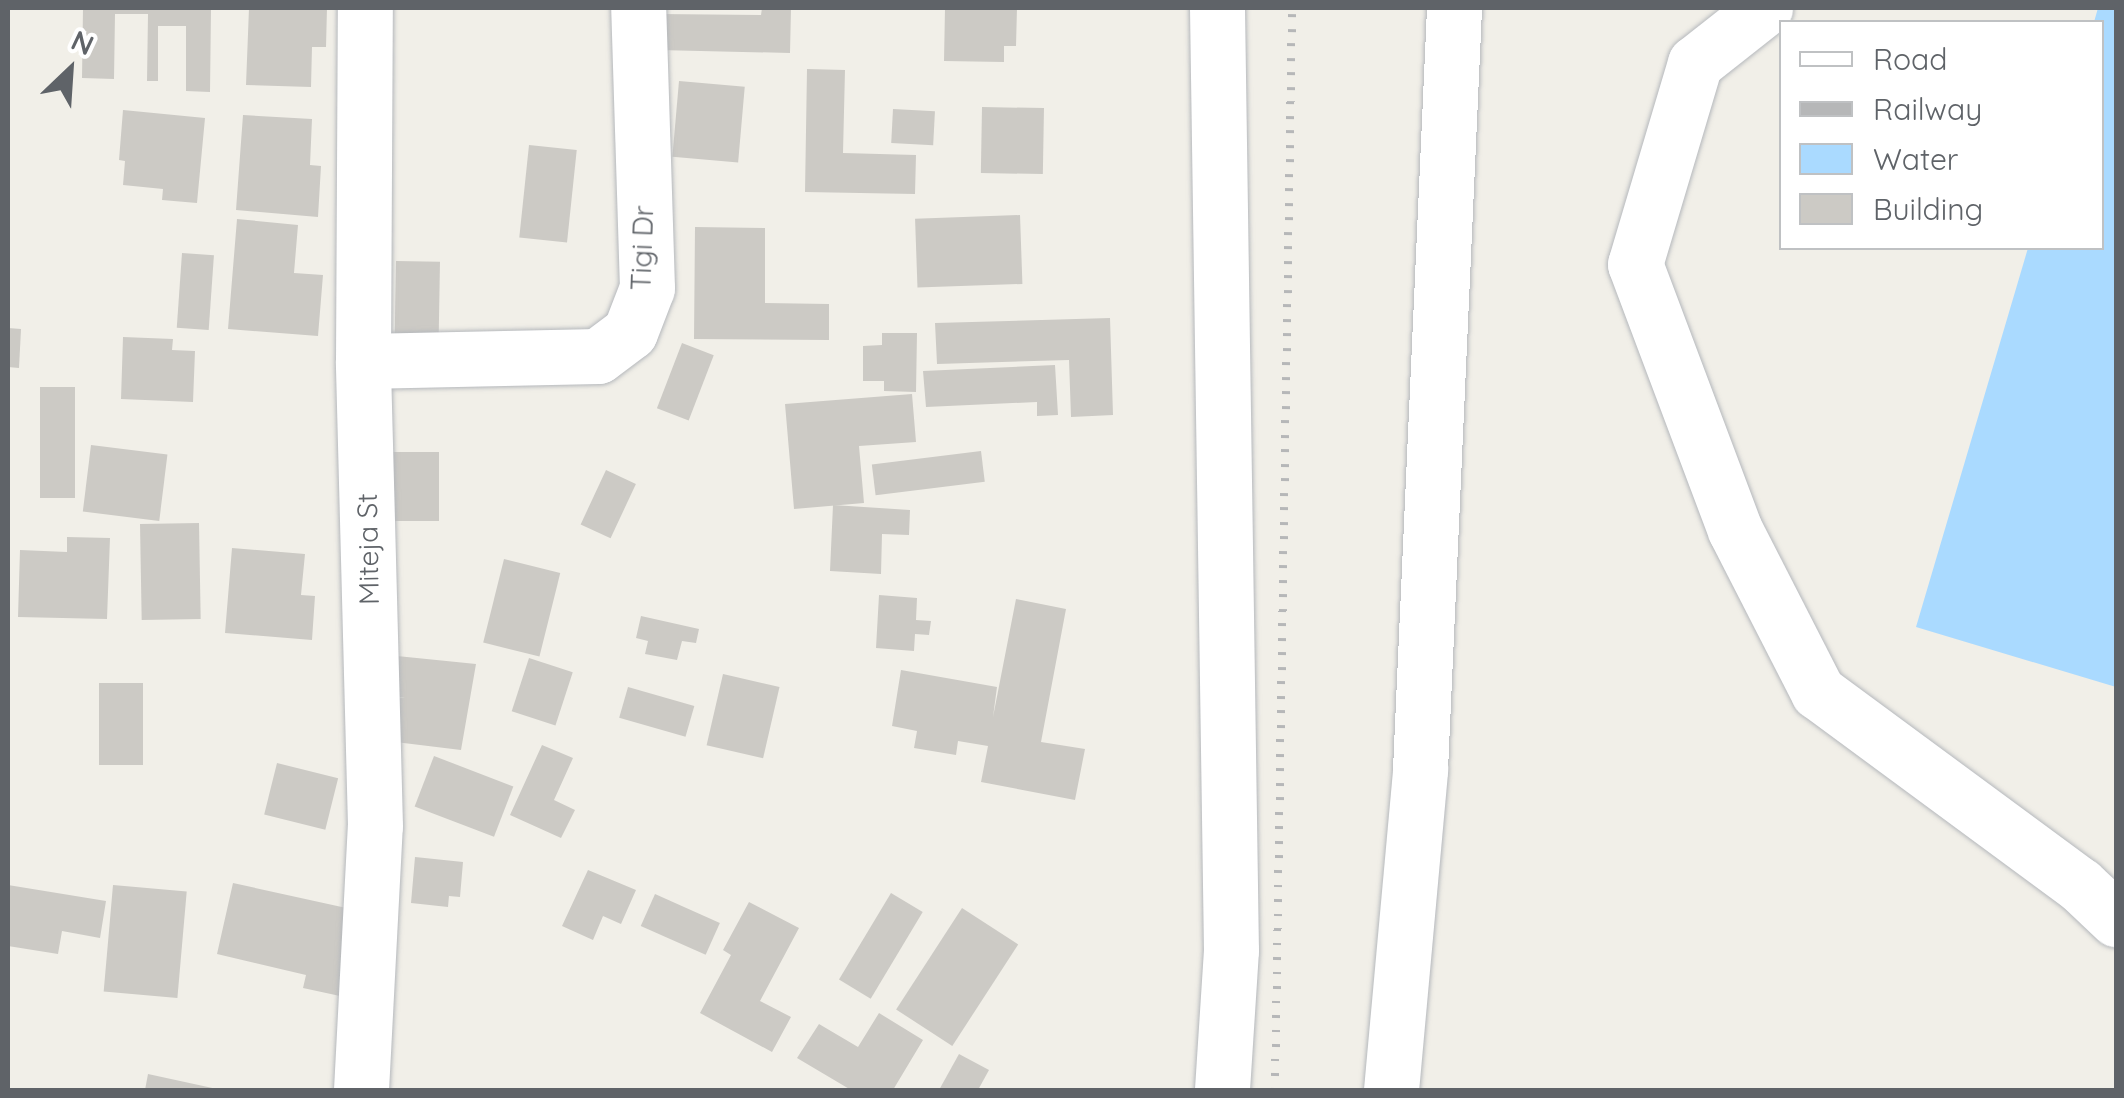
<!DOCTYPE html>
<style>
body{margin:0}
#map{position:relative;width:2124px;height:1098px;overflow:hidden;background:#f1efe8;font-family:Quicksand,sans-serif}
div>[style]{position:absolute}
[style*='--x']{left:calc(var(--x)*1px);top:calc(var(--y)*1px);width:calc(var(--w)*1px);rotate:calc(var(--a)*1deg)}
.water>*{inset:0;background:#aadaff}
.building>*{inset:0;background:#cccac5;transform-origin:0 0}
.roads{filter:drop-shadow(0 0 2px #b5b8bc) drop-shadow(0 0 2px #b5b8bc)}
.minor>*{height:55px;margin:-27.5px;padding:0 27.5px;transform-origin:27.5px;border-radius:27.5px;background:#fff}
.rail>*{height:8px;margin-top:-4px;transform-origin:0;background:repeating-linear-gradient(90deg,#b6b7b8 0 2.5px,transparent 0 14.5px)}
span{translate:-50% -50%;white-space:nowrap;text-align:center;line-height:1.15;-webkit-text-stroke:9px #fff;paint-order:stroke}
.street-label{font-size:28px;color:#5f6368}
.frame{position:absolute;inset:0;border:10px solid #5f6368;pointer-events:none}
.legend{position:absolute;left:1779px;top:20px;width:325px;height:230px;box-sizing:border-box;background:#fff;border:2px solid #bfc1c3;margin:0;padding:12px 18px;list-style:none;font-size:30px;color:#5f6368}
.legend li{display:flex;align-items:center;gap:20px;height:50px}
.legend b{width:50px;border:2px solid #bfc1c3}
.north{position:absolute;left:20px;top:20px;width:100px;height:100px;-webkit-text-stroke:8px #fff;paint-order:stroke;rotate:25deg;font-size:28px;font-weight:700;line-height:40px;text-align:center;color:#5f6368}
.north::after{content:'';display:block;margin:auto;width:35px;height:45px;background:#5f6368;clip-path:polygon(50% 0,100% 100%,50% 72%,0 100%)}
</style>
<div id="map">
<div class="water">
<i style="clip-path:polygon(2098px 8px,2116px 8px,2116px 687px,1916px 627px,2028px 248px,2102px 248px,2102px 22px,2094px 22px)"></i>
</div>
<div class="building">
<i style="clip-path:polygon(83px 8px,211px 8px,210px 92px,186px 91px,186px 26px,158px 26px,158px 81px,147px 81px,148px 14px,115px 14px,114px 79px,82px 78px)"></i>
<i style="clip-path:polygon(249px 8px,327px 8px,326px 47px,312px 47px,311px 87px,246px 85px)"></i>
<i style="clip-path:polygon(762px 8px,791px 8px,790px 53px,658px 50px,658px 14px,761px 15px)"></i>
<i style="clip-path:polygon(945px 8px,1017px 8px,1016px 46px,1004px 46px,1004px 62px,944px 61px)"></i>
<i style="clip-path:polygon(807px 69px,845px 70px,843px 153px,916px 155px,915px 194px,805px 192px)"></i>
<i style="left:679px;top:81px;width:66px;height:76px;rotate:5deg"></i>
<i style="left:982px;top:107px;width:62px;height:66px;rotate:1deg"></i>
<i style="left:893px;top:109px;width:42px;height:34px;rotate:3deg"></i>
<i style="clip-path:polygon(123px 110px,205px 118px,197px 203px,162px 200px,163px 189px,123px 185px,125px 161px,119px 160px)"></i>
<i style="clip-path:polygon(243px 115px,312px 119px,310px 165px,321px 166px,318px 217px,236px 210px)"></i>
<i style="left:529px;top:145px;width:48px;height:93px;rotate:6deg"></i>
<i style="left:1020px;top:215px;width:69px;height:105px;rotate:88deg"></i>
<i style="clip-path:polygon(237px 219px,298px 225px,294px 273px,323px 275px,318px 336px,228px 329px)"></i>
<i style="clip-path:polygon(695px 227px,765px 228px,765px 303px,829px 304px,829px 340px,694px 339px)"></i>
<i style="left:182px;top:253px;width:32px;height:75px;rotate:4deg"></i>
<i style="left:396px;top:261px;width:44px;height:90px;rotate:1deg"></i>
<i style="clip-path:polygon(1110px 318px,1113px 415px,1071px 417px,1069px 360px,937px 364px,935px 323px)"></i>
<i style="clip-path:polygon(8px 328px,21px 329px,19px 368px,8px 367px)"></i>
<i style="clip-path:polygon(882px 333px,917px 333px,916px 392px,884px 391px,884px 381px,863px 381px,863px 346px,882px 345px)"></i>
<i style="clip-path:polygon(123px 337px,173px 339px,172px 350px,195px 351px,193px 402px,121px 399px)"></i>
<i style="left:682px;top:343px;width:34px;height:70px;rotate:21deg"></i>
<i style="clip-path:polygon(1055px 365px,1058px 415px,1037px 416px,1037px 402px,926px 407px,923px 371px)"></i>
<i style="left:40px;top:387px;width:35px;height:111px"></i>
<i style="clip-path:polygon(912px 394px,916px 442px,859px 446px,864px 503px,794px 509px,785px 404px)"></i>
<i style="left:91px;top:445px;width:77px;height:67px;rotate:7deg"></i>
<i style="left:981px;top:451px;width:31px;height:110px;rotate:83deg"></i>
<i style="left:387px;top:452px;width:52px;height:69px"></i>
<i style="left:606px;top:470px;width:33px;height:60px;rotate:25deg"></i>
<i style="clip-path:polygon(833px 505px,910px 510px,909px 535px,882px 534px,881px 574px,830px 571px)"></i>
<i style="left:199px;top:523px;width:96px;height:59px;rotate:89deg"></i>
<i style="clip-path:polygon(67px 537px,110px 538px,107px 619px,18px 617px,20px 550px,67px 552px)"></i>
<i style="clip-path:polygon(232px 548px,305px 554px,301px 595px,315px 596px,312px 640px,225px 633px)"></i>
<i style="left:504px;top:559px;width:58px;height:86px;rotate:14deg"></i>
<i style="clip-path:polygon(879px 595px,917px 598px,916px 620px,931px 621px,929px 635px,915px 634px,914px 651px,876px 648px)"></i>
<i style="clip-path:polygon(1016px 599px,1066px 609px,1041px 742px,1085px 749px,1075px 800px,981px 782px,988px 746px,958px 741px,956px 755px,914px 748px,917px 731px,892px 726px,901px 670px,997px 687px,993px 717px)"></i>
<i style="clip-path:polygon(641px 616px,699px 629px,696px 643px,682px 641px,677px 660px,645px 654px,648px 641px,636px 638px)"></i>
<i style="clip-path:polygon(387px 655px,476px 664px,461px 750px,379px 740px,383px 698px,405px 698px,383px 695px)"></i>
<i style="left:529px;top:658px;width:46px;height:56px;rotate:18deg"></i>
<i style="left:723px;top:674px;width:58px;height:73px;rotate:13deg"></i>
<i style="left:99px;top:683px;width:44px;height:82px"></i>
<i style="left:628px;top:687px;width:69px;height:32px;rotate:16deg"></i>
<i style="clip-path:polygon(542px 745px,573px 758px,554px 800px,575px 810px,561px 838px,510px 815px)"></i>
<i style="left:434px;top:756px;width:85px;height:54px;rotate:21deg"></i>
<i style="left:277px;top:763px;width:63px;height:53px;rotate:14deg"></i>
<i style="clip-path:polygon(415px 857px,463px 862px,460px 897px,449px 896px,448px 907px,411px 903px)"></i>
<i style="clip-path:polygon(588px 870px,636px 890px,621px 924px,603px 916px,593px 940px,562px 926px)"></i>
<i style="clip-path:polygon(233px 883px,360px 911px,340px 996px,303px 988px,306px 975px,217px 954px)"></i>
<i style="clip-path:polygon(8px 885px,106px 901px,100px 938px,62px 931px,58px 954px,8px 946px)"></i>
<i style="left:113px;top:885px;width:74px;height:107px;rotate:5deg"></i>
<i style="left:891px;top:893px;width:37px;height:101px;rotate:31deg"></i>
<i style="left:655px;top:894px;width:71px;height:35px;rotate:24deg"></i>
<i style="clip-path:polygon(749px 902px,799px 928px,760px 1001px,791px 1017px,772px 1052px,700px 1013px,731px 955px,723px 950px)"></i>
<i style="left:962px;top:908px;width:67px;height:121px;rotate:33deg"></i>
<i style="clip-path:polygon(879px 1013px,923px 1040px,893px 1090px,851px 1090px,797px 1058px,819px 1024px,858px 1047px)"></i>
<i style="clip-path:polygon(959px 1054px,989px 1070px,978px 1090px,939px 1090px)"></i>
<i style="clip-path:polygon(148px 1074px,217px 1089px,217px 1090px,145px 1090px)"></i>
</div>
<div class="roads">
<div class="minor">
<i style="--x:1217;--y:8;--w:942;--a:89.15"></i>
<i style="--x:1231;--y:950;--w:140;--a:93.7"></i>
<i style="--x:1765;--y:8;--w:89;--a:141.8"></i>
<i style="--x:1695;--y:63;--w:210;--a:106.6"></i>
<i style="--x:1635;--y:264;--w:284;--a:69.4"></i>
<i style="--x:1735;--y:530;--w:182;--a:62.9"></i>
<i style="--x:1818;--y:692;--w:325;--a:36.4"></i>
<i style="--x:2080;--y:885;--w:50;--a:43.4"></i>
<i style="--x:363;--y:361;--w:235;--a:-1.2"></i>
<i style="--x:598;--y:356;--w:40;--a:-37"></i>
<i style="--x:630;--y:332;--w:47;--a:-68.9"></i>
<i style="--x:647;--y:288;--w:280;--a:-91.8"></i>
<i style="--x:361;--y:1090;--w:264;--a:-87"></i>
<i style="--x:375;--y:826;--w:465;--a:-91.5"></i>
<i style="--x:363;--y:361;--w:353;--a:-89.7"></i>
<i style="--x:1391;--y:1090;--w:322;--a:-84.8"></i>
<i style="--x:1420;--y:769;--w:762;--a:-87.44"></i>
</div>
</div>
<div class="rail">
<i style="--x:1275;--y:1090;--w:1082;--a:-89.1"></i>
</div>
<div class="street-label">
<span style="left:642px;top:248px;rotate:-88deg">Tigi Dr</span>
<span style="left:368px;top:549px;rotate:-91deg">Miteja St</span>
</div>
<div class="frame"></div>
<ul class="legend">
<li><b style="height:12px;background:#fff"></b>Road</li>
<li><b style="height:12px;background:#b6b7b8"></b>Railway</li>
<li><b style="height:28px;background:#aadaff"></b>Water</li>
<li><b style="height:28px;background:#cccac5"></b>Building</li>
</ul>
<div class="north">N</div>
</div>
